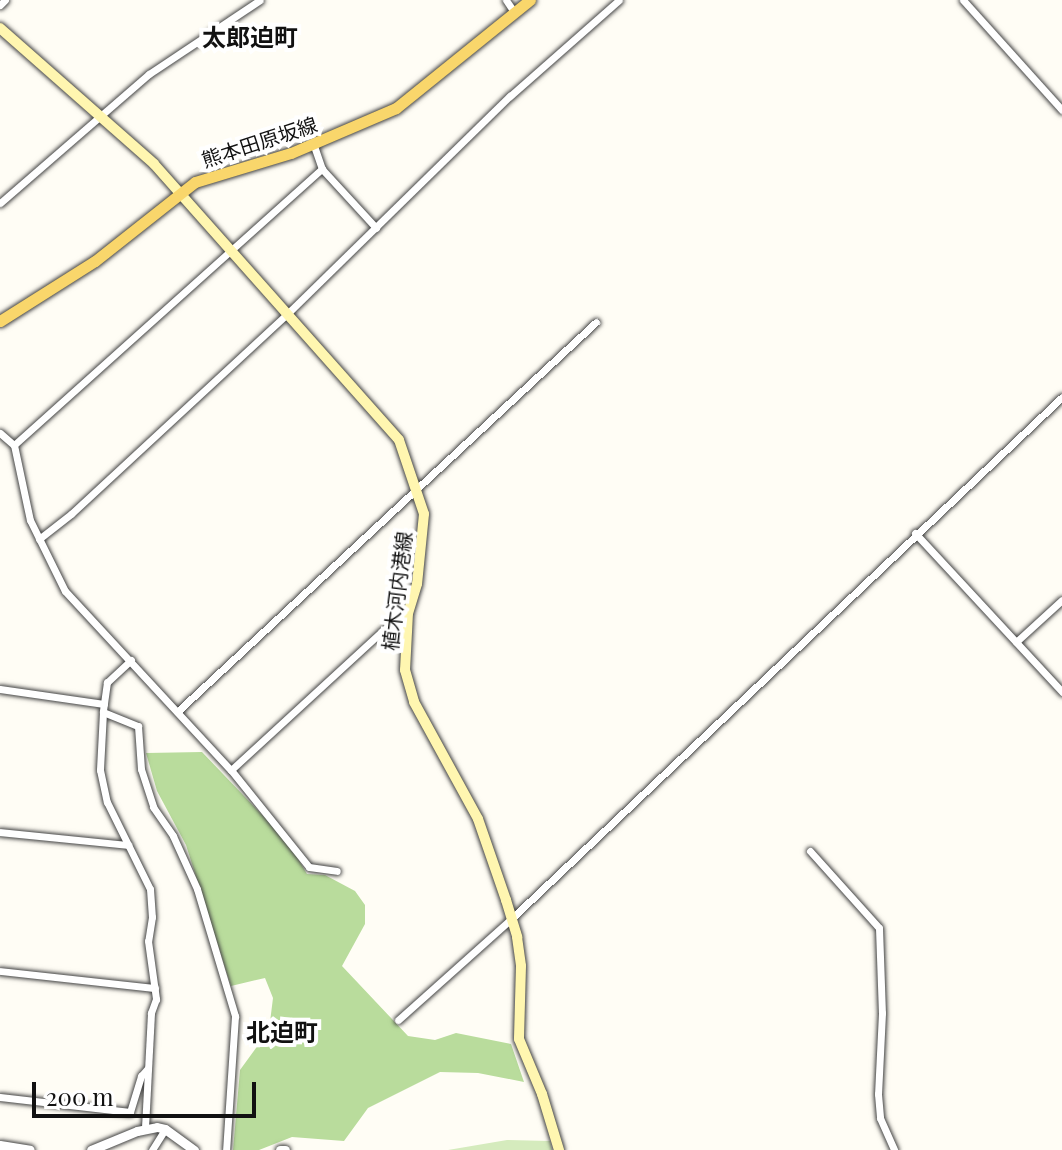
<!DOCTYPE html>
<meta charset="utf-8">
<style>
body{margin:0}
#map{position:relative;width:1062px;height:1150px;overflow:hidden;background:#fffdf5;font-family:"Playfair Display","Noto Sans JP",serif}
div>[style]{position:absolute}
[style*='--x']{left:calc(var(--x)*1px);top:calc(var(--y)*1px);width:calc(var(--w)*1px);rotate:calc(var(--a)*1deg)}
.green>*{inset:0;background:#d5ebbd}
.forest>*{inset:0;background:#b9dc9c}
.roads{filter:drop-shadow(0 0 2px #444) drop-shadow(0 0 2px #444)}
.minor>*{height:7px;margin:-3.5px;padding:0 3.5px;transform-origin:3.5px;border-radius:3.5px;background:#fff}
.tertiary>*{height:9px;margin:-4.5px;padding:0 4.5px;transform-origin:4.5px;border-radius:4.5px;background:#fff}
.secondary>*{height:10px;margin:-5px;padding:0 5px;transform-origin:5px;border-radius:5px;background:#fff6b0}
.primary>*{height:11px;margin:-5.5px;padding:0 5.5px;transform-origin:5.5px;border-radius:5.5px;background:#f9d66b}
span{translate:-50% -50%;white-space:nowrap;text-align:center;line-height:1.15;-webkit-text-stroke:8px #fff;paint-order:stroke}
.street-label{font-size:20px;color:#111}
.quarter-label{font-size:24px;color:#111;font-weight:700}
.scale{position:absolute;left:32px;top:1082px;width:224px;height:36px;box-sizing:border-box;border:4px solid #111;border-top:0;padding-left:10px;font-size:24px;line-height:28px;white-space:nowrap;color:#111;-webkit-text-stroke:6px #fff;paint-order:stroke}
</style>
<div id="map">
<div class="green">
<i style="clip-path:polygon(507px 1140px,550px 1141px,552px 1150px,448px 1150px)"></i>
</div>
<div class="forest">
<i style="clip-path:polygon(202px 752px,288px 842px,307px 874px,325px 875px,355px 891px,365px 905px,365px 924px,342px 966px,408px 1036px,435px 1040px,456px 1033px,511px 1044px,524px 1082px,478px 1073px,440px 1072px,368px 1108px,344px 1141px,292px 1137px,259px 1150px,233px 1150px,240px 1070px,269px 1030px,273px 998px,265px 978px,231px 986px,186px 845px,157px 791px,146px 753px)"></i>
</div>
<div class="roads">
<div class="minor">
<i style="--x:506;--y:0;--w:14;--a:56"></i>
<i style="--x:963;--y:0;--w:148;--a:48"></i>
<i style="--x:0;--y:5;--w:7;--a:-45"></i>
<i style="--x:313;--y:143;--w:28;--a:71"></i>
<i style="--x:322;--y:169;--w:80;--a:47.5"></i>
<i style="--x:0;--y:203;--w:197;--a:-40.9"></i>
<i style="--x:149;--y:74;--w:133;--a:-33.7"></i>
<i style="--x:0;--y:433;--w:18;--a:41"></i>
<i style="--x:14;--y:445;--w:77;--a:78"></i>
<i style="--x:30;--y:520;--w:79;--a:63.8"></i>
<i style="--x:65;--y:591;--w:244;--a:47.2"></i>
<i style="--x:231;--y:770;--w:205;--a:-42.6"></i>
<i style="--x:382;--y:631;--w:32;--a:-35"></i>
<i style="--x:14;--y:445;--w:414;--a:-41.9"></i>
<i style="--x:915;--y:533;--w:217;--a:47.2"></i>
<i style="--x:39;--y:539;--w:41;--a:-38"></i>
<i style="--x:71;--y:514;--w:294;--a:-42.8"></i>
<i style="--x:287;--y:314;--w:312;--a:-44.4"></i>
<i style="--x:510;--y:96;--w:145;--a:-41.4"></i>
<i style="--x:1016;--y:642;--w:62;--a:-42.4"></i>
<i style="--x:131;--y:660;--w:33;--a:137"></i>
<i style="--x:107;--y:682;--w:30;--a:98"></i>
<i style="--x:103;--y:712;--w:38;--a:22"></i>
<i style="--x:138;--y:726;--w:43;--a:86"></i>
<i style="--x:141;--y:769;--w:40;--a:72"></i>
<i style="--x:153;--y:807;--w:35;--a:55"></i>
<i style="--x:173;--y:836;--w:58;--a:65.6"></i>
<i style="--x:197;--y:889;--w:133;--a:73.3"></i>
<i style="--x:235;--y:1016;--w:134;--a:93.8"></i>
<i style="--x:0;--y:689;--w:105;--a:8.2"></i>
<i style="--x:178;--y:711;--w:571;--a:-42.94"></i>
<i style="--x:103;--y:712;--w:58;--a:93"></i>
<i style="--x:100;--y:770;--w:33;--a:78"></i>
<i style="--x:107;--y:802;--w:97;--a:63.7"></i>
<i style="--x:150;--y:889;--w:28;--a:86"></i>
<i style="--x:152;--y:917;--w:24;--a:99"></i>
<i style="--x:148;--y:941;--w:59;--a:82.1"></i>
<i style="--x:156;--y:999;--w:15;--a:110"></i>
<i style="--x:151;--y:1013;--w:115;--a:93"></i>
<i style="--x:231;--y:770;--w:124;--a:51.2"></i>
<i style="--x:309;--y:867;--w:28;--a:8"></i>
<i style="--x:0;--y:832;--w:129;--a:5.8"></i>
<i style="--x:810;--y:851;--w:103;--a:48.1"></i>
<i style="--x:879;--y:928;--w:85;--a:88"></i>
<i style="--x:882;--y:1013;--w:81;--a:92.8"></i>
<i style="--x:878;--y:1094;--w:24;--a:85"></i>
<i style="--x:880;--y:1118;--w:35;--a:66"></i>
<i style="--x:0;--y:971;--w:156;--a:6.3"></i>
<i style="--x:398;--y:1020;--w:152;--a:-41.8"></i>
<i style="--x:511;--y:919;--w:759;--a:-43.45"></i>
<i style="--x:0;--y:1097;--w:131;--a:6.6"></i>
<i style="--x:130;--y:1112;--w:38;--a:-73"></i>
<i style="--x:141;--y:1076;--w:9;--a:-49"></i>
<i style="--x:152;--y:1150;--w:25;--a:-58"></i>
</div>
<div class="tertiary">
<i style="--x:0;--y:1145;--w:30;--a:9"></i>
<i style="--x:91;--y:1150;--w:50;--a:-22.4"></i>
<i style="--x:137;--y:1131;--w:20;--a:-11"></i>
<i style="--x:157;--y:1127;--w:8;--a:14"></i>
<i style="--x:165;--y:1129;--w:36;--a:36"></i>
<i style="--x:280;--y:1150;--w:5;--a:0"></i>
</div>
<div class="secondary">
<i style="--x:0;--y:28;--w:205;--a:41.4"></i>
<i style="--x:154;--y:164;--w:369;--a:48.4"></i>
<i style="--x:399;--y:440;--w:78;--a:71.3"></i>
<i style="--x:424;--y:514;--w:70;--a:95.7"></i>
<i style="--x:417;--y:584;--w:30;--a:107"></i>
<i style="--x:408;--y:613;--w:57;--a:93"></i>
<i style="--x:405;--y:670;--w:33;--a:74"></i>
<i style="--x:414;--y:702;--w:133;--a:61.3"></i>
<i style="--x:478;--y:819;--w:86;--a:70.9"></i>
<i style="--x:506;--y:900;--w:39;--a:73"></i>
<i style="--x:517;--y:937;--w:29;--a:82"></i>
<i style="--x:521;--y:966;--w:73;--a:91.6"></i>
<i style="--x:519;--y:1039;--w:60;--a:67.3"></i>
<i style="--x:542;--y:1094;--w:59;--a:73.1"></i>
</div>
<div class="primary">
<i style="--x:0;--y:321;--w:112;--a:-32.3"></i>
<i style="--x:95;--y:261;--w:127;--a:-38.3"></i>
<i style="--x:195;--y:182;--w:100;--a:-16.8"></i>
<i style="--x:291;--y:153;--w:114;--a:-23.2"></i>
<i style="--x:396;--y:108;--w:172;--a:-38.9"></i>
</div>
</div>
<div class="street-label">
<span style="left:259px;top:141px;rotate:-18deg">熊本田原坂線</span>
<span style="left:396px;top:591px;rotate:-83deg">植木河内港線</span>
</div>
<div class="quarter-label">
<span style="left:250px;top:37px">太郎迫町</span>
<span style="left:282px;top:1032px">北迫町</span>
</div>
<div class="scale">200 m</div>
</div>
